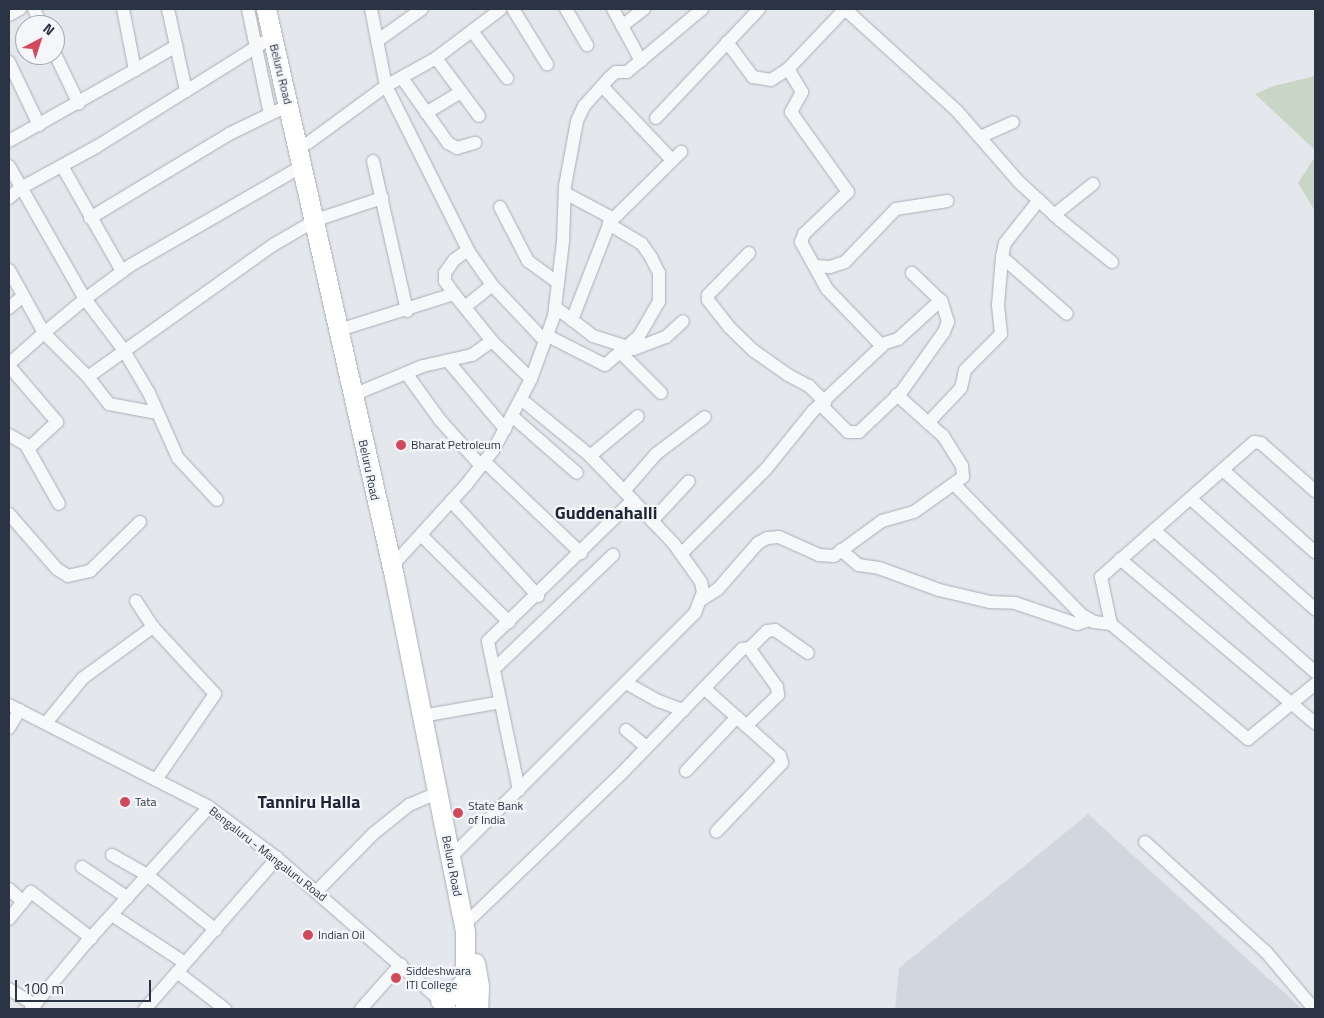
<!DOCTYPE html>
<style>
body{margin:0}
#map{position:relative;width:1324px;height:1018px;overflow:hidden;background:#e4e7ec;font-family:"Titillium Web",sans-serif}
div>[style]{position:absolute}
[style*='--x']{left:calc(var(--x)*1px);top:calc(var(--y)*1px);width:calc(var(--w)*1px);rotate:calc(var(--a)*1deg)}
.built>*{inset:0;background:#d2d6de}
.green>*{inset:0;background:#c9d6c5}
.roads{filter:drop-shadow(0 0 1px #a9aeb7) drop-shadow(0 0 1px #a9aeb7)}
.minor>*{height:12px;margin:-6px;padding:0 6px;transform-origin:6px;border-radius:6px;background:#f7f8fa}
.highway>*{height:19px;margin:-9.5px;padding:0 9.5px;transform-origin:9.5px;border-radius:9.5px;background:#fff}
.dots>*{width:14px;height:14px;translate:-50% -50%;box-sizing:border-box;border:2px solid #f4f6f9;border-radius:50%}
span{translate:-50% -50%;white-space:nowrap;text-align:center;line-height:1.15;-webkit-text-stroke:4.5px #f4f6f9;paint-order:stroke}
.street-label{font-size:12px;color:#2b3445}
.poi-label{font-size:12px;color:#2b3445}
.left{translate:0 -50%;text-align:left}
.district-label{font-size:18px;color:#1d2536;font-weight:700}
.frame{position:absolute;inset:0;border:10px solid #2b3445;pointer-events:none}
.north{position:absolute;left:15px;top:15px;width:50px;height:50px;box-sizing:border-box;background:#f4f6f9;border:1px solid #a4a8b1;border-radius:50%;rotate:40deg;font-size:14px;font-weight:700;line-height:20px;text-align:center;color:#2b3445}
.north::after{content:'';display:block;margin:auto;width:18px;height:22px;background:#d1495b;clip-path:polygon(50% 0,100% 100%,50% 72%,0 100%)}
.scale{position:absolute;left:15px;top:980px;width:136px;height:22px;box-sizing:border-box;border:2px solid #2b3445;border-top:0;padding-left:6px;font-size:15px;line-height:18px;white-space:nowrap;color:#2b3445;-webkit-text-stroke:4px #f4f6f9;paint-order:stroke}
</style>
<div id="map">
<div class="built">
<i style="clip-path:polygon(1088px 814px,1302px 1009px,895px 1009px,899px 968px)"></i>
</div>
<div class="green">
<i style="clip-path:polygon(1315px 76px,1315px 150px,1255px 94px,1274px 86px)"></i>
<i style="clip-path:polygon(1315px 157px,1315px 211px,1298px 183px)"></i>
</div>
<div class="roads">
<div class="minor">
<i style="--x:34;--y:9;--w:17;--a:66"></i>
<i style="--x:168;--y:9;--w:84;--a:77.6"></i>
<i style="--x:186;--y:91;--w:102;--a:-32.1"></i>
<i style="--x:248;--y:9;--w:107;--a:78.2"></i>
<i style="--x:371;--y:9;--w:78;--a:79"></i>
<i style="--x:386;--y:86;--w:186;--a:63.4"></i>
<i style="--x:469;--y:252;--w:40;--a:55.1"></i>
<i style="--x:492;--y:285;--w:76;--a:46.6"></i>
<i style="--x:513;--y:9;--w:65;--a:58.3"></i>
<i style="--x:566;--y:9;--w:42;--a:59.7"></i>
<i style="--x:613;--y:9;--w:59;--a:61.7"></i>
<i style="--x:845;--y:9;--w:151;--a:42.3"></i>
<i style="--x:957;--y:111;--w:94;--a:48.9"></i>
<i style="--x:1019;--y:182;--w:56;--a:42.8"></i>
<i style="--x:1060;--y:220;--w:67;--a:38.9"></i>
<i style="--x:9;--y:15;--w:13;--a:-29"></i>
<i style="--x:622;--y:26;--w:28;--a:-38"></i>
<i style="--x:472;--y:31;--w:59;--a:53.3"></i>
<i style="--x:377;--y:41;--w:55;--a:-35.4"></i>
<i style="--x:727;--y:42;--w:44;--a:53.4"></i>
<i style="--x:753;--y:77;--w:18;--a:9"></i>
<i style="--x:771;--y:80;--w:20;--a:-33"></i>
<i style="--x:788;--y:69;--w:83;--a:-46.5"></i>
<i style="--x:55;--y:54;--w:55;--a:64.4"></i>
<i style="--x:436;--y:58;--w:72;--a:53.4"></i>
<i style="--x:9;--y:62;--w:70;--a:64.5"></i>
<i style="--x:135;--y:70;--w:48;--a:-30.3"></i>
<i style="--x:402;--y:78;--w:80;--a:54.7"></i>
<i style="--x:448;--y:143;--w:10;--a:29"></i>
<i style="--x:457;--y:148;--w:19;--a:-16"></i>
<i style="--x:602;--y:86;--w:102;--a:46.6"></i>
<i style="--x:426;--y:113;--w:41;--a:-31"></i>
<i style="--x:656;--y:118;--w:150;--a:-46.6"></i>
<i style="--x:980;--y:137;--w:36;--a:-24"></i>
<i style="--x:9;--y:141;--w:145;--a:-29.4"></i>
<i style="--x:135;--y:70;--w:62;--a:-101.1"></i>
<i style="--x:299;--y:145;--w:9;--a:-13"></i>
<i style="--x:308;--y:143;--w:97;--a:-36.2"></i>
<i style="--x:386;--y:86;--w:57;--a:-29.2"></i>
<i style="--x:436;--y:58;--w:81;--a:-37"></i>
<i style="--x:373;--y:161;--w:154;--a:77.2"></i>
<i style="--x:9;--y:166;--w:153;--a:60.3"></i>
<i style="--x:85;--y:299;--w:57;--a:-36.5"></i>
<i style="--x:131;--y:265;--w:200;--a:-30"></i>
<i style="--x:62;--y:166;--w:121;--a:60.3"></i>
<i style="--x:565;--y:193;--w:53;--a:28"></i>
<i style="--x:9;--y:198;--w:13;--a:-42"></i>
<i style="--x:19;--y:189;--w:88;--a:-28.6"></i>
<i style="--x:96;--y:147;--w:106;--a:-31.9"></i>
<i style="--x:1039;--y:200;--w:55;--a:128.3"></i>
<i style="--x:1005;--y:243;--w:14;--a:102"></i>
<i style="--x:1002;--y:257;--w:86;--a:41.2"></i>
<i style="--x:500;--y:207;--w:61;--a:62.6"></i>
<i style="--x:528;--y:261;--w:37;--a:36"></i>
<i style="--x:1054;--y:215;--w:50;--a:-38.5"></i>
<i style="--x:90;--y:218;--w:162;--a:-31.1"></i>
<i style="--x:229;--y:134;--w:67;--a:-25.8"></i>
<i style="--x:749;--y:253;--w:59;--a:134.3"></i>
<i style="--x:708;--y:295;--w:5;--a:90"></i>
<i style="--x:708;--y:300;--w:34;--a:52"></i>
<i style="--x:729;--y:327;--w:35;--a:44"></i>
<i style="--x:754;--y:351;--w:42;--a:35.2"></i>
<i style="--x:788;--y:375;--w:24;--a:28"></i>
<i style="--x:809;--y:386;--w:23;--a:45"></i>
<i style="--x:815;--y:266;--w:15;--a:4"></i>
<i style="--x:830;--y:267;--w:16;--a:-18"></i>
<i style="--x:845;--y:262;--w:74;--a:-46.1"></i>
<i style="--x:896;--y:209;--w:52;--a:-8.9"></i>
<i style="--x:9;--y:270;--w:72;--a:60.9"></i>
<i style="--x:44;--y:333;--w:53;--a:-39.7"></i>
<i style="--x:85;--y:299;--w:63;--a:52.8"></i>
<i style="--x:123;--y:349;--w:51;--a:59.4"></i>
<i style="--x:149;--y:393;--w:71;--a:66"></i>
<i style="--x:178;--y:458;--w:57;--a:47.1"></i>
<i style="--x:454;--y:294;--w:16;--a:-125"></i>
<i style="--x:445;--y:281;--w:8;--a:-90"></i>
<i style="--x:445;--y:273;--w:16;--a:-55"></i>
<i style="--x:454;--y:260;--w:17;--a:-36"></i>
<i style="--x:465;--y:307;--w:35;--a:-39"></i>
<i style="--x:555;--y:307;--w:48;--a:37.3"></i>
<i style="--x:593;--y:336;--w:43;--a:17.6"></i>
<i style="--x:634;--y:349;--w:34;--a:-21"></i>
<i style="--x:666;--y:337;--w:23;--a:-43"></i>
<i style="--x:9;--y:308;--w:18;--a:-41"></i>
<i style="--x:572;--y:320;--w:105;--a:-68.8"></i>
<i style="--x:610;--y:222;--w:100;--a:-44.6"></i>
<i style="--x:339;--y:330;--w:121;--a:-17.4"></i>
<i style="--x:454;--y:294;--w:60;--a:51"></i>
<i style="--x:492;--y:341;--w:54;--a:44.3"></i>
<i style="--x:546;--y:335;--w:66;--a:27"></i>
<i style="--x:605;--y:365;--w:45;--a:-40.5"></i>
<i style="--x:639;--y:336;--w:39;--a:-60"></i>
<i style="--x:659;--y:302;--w:29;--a:-90"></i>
<i style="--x:659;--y:273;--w:18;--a:-117"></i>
<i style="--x:651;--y:257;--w:16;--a:-125"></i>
<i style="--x:642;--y:244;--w:39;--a:-149"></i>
<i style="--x:882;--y:344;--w:17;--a:-17"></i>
<i style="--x:898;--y:339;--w:58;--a:-42.2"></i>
<i style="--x:620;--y:352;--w:58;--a:45"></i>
<i style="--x:448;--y:361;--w:89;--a:50"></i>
<i style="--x:9;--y:364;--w:47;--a:-41.5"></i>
<i style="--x:44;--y:333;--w:62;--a:45"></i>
<i style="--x:88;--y:377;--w:34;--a:52"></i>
<i style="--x:109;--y:404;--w:49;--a:10.6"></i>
<i style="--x:9;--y:366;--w:74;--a:49.4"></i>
<i style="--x:57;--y:422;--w:37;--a:137"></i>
<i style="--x:30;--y:447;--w:24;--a:-150"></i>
<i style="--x:406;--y:373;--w:58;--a:54.1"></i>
<i style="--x:440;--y:420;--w:62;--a:48.3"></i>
<i style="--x:88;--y:377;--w:227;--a:-35.5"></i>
<i style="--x:273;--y:245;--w:50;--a:-30.2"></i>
<i style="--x:316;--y:220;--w:70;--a:-18.4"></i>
<i style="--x:353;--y:395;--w:76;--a:-22.5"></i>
<i style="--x:423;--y:366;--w:50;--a:-12.7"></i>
<i style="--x:472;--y:355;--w:24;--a:-35"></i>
<i style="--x:821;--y:405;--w:38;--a:45"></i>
<i style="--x:848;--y:432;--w:11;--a:0"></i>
<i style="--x:859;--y:432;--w:59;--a:-43.6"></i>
<i style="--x:902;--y:391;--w:72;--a:-54.6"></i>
<i style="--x:944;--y:332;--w:11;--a:-68"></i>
<i style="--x:948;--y:322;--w:21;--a:-107"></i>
<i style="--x:942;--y:302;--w:42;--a:-136"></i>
<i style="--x:512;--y:416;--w:86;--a:41.2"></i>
<i style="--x:928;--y:423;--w:48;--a:-46.7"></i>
<i style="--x:961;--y:388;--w:18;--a:-77"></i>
<i style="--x:965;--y:370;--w:51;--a:-45"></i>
<i style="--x:1001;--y:334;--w:29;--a:-96"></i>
<i style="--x:998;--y:305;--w:48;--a:-85.2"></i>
<i style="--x:27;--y:447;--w:65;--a:60.7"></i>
<i style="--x:590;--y:456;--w:62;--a:-39.8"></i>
<i style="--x:484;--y:461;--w:134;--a:43.5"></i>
<i style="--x:1224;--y:471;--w:122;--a:41.7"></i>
<i style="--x:954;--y:484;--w:183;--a:45.7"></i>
<i style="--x:1082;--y:615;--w:14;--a:30"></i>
<i style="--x:1094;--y:622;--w:17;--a:7"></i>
<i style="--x:624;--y:491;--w:49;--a:-49.1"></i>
<i style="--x:656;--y:454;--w:61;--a:-37.1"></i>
<i style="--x:1315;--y:491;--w:72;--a:-138.4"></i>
<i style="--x:1261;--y:443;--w:7;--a:-172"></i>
<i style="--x:1254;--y:442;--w:204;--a:138.6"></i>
<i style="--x:1101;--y:577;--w:48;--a:78"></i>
<i style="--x:1111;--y:624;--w:179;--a:40"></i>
<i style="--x:1248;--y:739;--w:87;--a:-39.4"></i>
<i style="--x:1191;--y:499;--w:166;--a:41.6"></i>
<i style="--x:451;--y:501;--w:129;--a:47.5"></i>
<i style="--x:9;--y:514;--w:73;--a:48.9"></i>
<i style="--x:57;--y:569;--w:13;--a:32"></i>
<i style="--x:68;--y:576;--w:23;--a:-13"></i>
<i style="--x:90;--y:571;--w:70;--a:-44.4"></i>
<i style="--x:652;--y:521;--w:54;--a:-47.2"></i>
<i style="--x:1154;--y:530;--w:215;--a:41.4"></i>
<i style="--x:421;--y:535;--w:124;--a:44.7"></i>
<i style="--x:841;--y:550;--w:23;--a:41"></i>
<i style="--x:858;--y:565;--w:21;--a:8"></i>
<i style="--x:879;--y:568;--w:64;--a:20.1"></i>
<i style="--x:939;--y:590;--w:52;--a:13.2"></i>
<i style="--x:990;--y:602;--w:25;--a:2"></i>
<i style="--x:1015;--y:603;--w:65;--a:18.7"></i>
<i style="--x:1077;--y:624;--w:13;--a:-18"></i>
<i style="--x:681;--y:554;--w:120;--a:-45"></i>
<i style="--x:766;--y:469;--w:75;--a:-51"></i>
<i style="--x:813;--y:411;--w:95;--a:-43.3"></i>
<i style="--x:882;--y:346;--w:79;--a:-134"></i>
<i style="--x:827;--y:289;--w:54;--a:-119"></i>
<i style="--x:801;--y:242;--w:9;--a:-69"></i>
<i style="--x:804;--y:234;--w:61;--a:-43.7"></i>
<i style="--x:848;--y:192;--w:98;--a:-125.5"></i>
<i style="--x:791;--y:112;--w:23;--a:-61"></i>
<i style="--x:802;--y:92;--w:27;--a:-121"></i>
<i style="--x:1120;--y:559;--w:255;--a:40.1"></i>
<i style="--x:392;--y:566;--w:110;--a:-47.6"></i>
<i style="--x:466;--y:485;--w:46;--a:-52.1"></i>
<i style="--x:494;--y:449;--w:79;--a:-62.1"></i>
<i style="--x:531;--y:379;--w:67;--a:-69.9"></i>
<i style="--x:554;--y:316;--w:75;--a:-83.1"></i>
<i style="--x:563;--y:242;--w:56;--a:-88"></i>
<i style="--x:565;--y:186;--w:66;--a:-79.5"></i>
<i style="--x:577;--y:121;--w:17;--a:-65"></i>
<i style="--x:584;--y:106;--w:39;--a:-48"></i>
<i style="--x:610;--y:77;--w:8;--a:-40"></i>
<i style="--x:616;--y:72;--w:11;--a:0"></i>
<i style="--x:627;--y:72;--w:98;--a:-40"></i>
<i style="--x:701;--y:600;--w:20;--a:-33"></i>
<i style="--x:718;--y:589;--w:61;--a:-49"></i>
<i style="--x:758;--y:543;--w:10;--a:-29"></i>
<i style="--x:767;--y:538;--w:12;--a:-5"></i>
<i style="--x:779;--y:537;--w:44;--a:24.2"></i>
<i style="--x:819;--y:555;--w:15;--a:4"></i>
<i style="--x:834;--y:556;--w:59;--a:-36.1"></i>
<i style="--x:882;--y:521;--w:33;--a:-16"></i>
<i style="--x:914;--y:512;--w:60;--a:-35.5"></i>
<i style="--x:963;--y:477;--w:11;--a:-95"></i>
<i style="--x:962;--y:466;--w:36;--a:-122"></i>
<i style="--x:943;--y:436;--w:62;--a:-138.3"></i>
<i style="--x:136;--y:601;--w:31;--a:57"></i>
<i style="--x:153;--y:627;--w:91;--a:47.2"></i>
<i style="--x:215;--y:694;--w:104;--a:124.5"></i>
<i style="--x:494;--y:669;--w:165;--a:-43.8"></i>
<i style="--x:626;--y:683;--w:38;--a:29"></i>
<i style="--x:659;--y:701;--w:26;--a:21"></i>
<i style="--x:704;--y:688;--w:102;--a:41.8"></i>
<i style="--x:780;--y:756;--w:7;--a:74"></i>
<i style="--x:782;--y:763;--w:95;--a:133.7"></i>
<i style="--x:9;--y:705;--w:225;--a:27"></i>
<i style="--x:209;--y:807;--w:85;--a:36.9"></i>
<i style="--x:277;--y:858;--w:230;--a:41.1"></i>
<i style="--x:422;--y:716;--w:80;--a:-10"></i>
<i style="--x:46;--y:723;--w:58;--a:-50.6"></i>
<i style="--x:83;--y:678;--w:87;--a:-36.1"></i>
<i style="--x:746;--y:726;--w:45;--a:-44.1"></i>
<i style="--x:778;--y:695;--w:8;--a:-97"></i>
<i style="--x:777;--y:687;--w:48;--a:-125.7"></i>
<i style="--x:9;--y:728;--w:21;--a:-59"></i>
<i style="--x:626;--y:730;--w:26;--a:40"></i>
<i style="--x:686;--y:771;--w:74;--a:-46.6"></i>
<i style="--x:519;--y:790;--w:152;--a:-101.8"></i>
<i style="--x:488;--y:641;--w:202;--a:-44.2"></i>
<i style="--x:1145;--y:842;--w:164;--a:42.3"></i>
<i style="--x:1266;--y:952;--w:75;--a:49.9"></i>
<i style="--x:112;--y:855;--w:40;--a:29.7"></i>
<i style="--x:147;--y:875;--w:88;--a:38.6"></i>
<i style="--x:450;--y:858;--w:346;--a:-45"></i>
<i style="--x:695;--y:613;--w:22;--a:-69"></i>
<i style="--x:703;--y:592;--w:10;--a:-101"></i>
<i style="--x:701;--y:582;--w:47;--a:-125.4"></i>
<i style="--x:674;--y:544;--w:73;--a:-133.3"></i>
<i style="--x:624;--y:491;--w:52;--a:-134.2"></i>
<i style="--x:588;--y:454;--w:87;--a:-140.6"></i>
<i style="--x:82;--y:867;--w:55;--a:34"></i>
<i style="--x:9;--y:889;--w:19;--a:43"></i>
<i style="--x:316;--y:892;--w:81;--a:-45.5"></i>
<i style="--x:373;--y:834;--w:46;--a:-38.9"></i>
<i style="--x:409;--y:805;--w:30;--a:-23"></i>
<i style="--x:112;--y:915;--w:87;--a:33.3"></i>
<i style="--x:9;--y:919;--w:35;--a:-51"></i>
<i style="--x:31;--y:892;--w:76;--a:37.5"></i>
<i style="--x:463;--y:926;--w:219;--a:-43.9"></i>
<i style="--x:621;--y:774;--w:174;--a:-45.9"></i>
<i style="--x:742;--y:649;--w:8;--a:-7"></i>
<i style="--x:750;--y:648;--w:24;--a:-45"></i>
<i style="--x:767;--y:631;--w:8;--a:-7"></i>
<i style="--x:775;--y:630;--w:40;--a:34.9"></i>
<i style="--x:177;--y:972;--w:61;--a:37.6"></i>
<i style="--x:9;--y:989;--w:31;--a:32"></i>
<i style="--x:31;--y:1009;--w:86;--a:-50.2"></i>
<i style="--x:86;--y:943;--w:183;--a:-47.9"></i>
<i style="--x:145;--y:1009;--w:201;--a:-48.8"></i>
<i style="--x:361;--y:1009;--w:60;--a:-48.4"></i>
</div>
<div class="highway">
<i style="--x:266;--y:9;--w:581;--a:77.28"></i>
<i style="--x:394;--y:576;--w:363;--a:78.7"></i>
<i style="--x:465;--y:932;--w:77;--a:90"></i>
<i style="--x:475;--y:963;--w:23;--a:80"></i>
<i style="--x:479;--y:986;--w:23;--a:92"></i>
<i style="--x:440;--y:1000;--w:14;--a:-21"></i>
<i style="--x:453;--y:995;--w:22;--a:-51"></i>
</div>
</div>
<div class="dots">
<i style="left:401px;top:445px;background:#d1495b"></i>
<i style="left:125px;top:802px;background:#d1495b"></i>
<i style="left:458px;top:813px;background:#d1495b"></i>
<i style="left:308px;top:935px;background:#d1495b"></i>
<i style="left:396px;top:978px;background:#d1495b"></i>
</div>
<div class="street-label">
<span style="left:281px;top:74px;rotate:76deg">Beluru Road</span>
<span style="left:369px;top:470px;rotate:78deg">Beluru Road</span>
<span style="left:268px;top:854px;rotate:38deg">Bengaluru - Mangaluru Road</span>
<span style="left:452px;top:866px;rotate:79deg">Beluru Road</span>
</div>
<div class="poi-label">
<span class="left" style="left:411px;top:445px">Bharat Petroleum</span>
<span class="left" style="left:135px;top:802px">Tata</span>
<span class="left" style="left:468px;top:813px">State Bank<br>of India</span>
<span class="left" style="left:318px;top:935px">Indian Oil</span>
<span class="left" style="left:406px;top:978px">Siddeshwara<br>ITI College</span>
</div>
<div class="district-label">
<span style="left:606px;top:513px">Guddenahalli</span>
<span style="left:309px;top:802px">Tanniru Halla</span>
</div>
<div class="frame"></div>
<div class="north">N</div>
<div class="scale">100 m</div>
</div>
